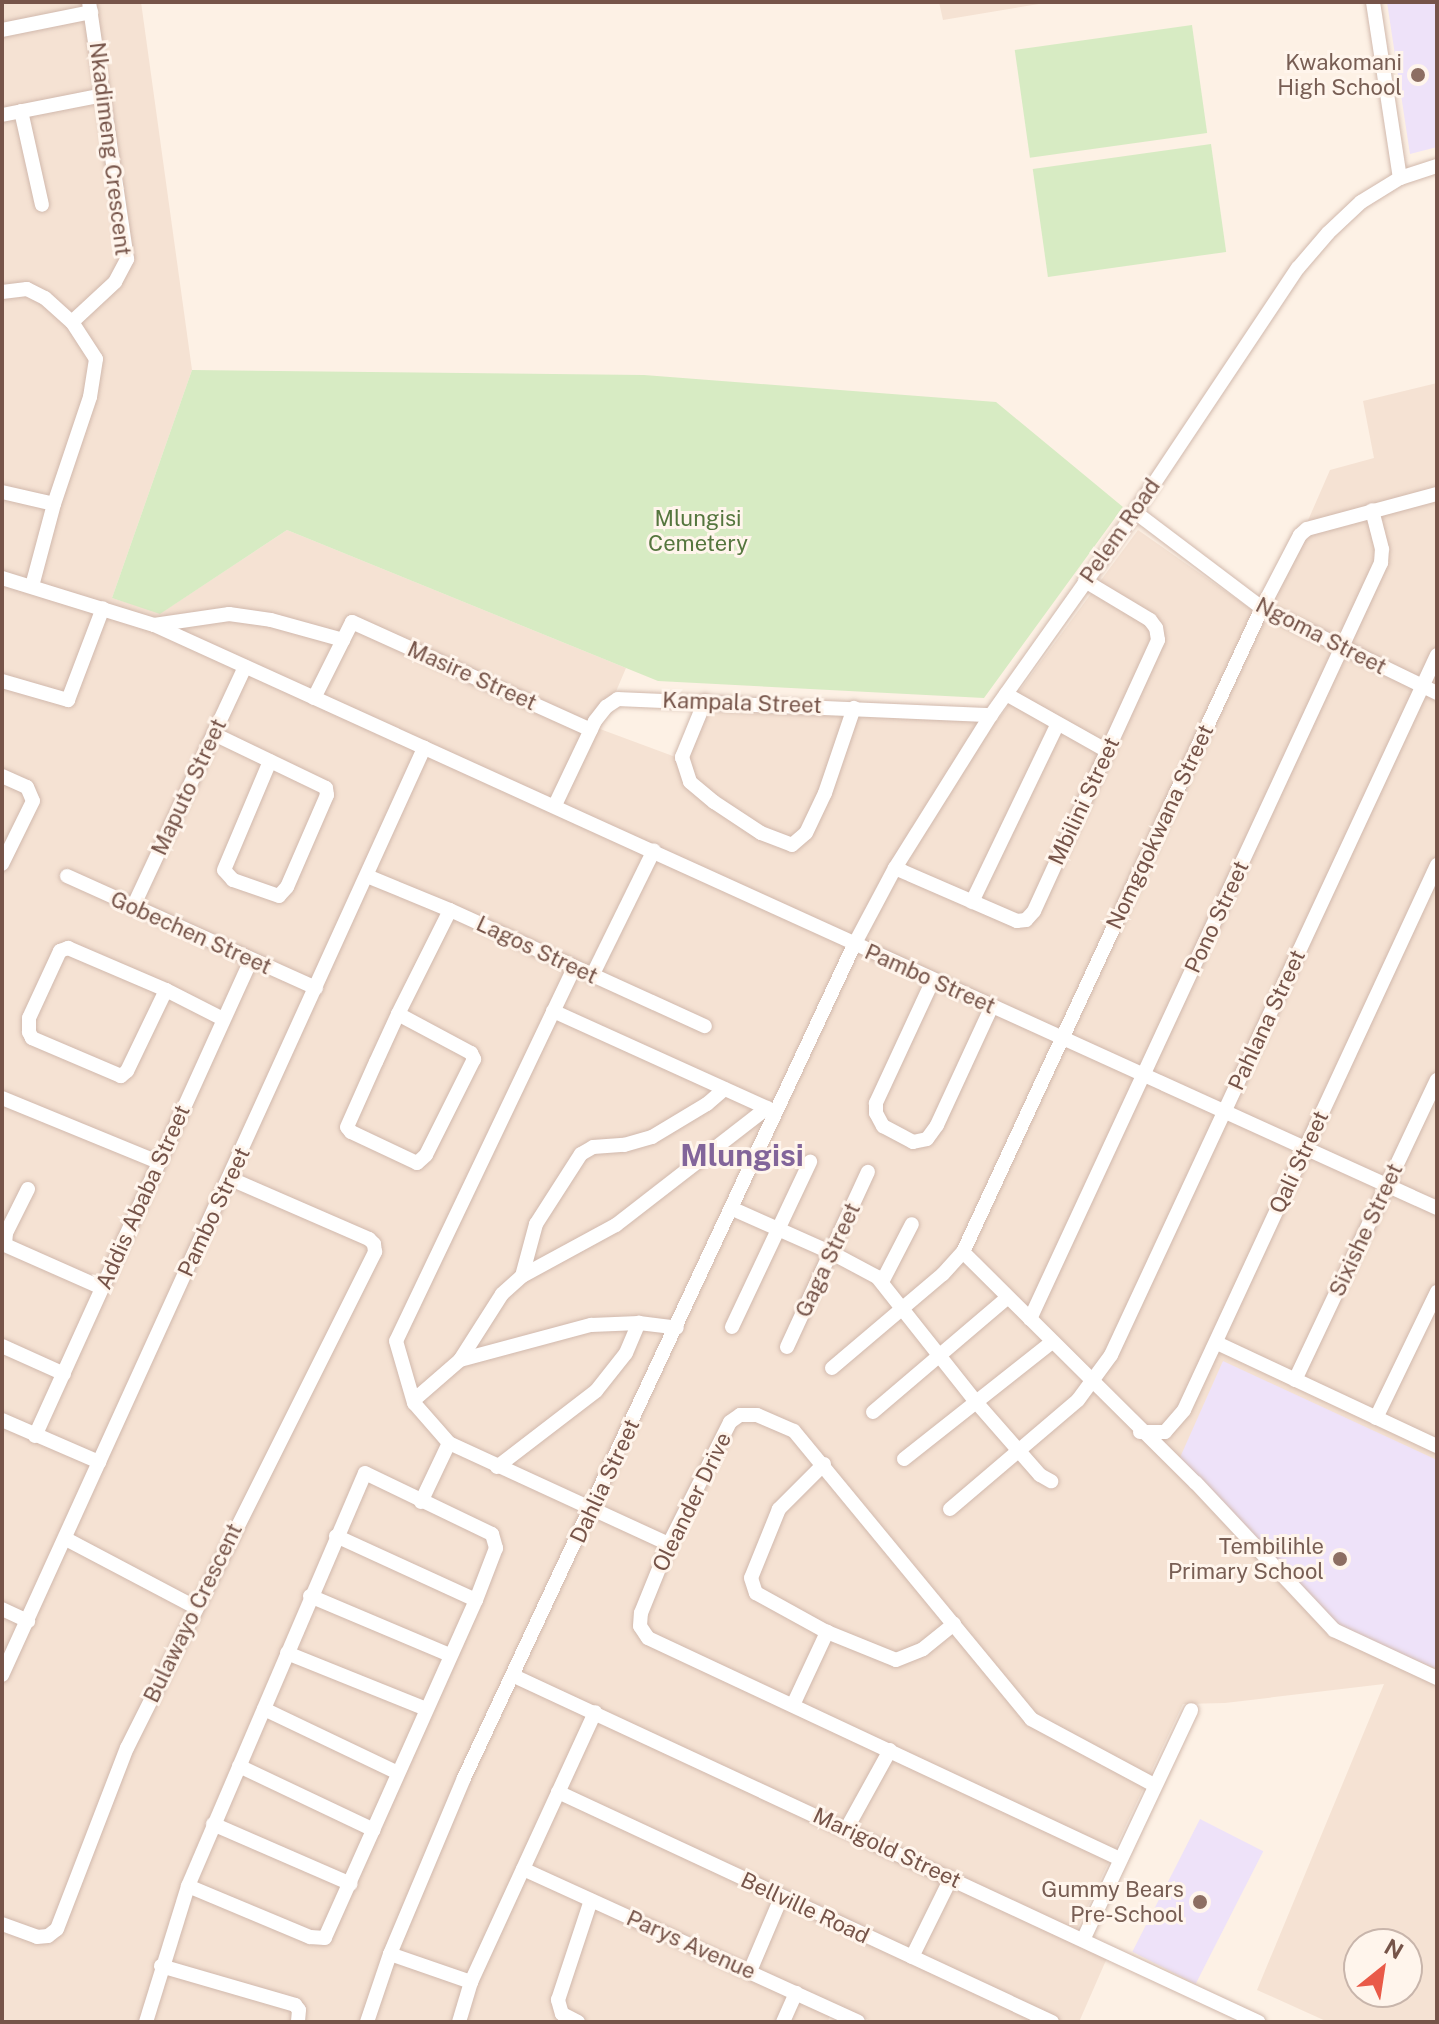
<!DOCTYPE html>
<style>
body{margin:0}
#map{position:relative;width:1439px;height:2024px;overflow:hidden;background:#fdf1e5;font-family:"Public Sans",sans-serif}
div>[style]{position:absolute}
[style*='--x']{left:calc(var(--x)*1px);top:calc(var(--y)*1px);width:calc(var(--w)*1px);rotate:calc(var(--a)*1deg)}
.residential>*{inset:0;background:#f5e2d3}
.education>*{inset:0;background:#eee2f9;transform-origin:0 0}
.green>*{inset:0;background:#d7ebc3;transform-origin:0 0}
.roads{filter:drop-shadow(0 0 2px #d1b9ad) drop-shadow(0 0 2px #d1b9ad)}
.minor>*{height:14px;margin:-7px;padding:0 7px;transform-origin:7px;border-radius:7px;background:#fff}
.dots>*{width:22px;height:22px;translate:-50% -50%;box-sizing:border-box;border:4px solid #fff5ec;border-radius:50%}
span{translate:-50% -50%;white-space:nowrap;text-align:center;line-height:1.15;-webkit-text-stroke:6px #fff5ec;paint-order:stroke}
.education-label{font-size:22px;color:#785e54}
.right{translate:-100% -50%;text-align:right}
.street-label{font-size:22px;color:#765449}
.park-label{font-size:22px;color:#55763e}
.district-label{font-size:30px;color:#82659a;font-weight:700}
.frame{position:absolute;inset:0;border:4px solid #765449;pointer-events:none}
.north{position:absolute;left:1343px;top:1928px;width:80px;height:80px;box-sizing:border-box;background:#fff5ec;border:2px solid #c8b5ab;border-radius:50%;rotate:30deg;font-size:22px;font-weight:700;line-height:32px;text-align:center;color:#765449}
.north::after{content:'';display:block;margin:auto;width:28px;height:36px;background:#e95a48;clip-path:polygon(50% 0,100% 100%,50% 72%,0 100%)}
</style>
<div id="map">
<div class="residential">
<i style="clip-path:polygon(evenodd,2px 2px,141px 2px,192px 370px,112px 598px,161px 613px,287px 530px,626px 668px,600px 729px,689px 762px,689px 751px,707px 712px,997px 721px,1138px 530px,1265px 619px,1330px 470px,1374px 458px,1363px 401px,1437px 383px,1437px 2022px,1328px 2022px,1257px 1990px,1384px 1684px,1225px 1703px,1183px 1704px,1071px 1942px,1107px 1958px,1079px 2022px,873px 2022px,832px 2004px,828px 2022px,2px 2022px,2px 2px,1359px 1944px,1407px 1944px,1407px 1992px,1359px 1992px,1359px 1944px)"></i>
<i style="clip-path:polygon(939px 2px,1051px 2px,943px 20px)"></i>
</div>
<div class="education">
<i style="clip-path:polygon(1387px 2px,1437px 2px,1437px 147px,1410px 154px)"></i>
<i style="clip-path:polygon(1223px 1361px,1437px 1460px,1437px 1669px,1340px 1628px,1178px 1462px)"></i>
<i style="left:1200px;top:1819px;width:71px;height:149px;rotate:27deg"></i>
</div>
<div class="green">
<i style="left:1192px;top:25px;width:109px;height:179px;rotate:82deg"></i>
<i style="left:1211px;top:144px;width:109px;height:180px;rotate:82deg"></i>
<i style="clip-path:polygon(192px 370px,644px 375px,996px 402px,1123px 507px,984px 698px,658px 681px,287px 530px,160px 614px,112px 598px)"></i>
</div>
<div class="roads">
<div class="minor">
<i style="--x:1373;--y:2;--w:178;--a:81.3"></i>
<i style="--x:2;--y:30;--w:91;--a:-11.4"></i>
<i style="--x:21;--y:111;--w:96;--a:77.4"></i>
<i style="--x:2;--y:115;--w:104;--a:-11.1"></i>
<i style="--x:2;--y:292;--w:25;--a:-7"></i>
<i style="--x:27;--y:289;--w:20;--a:27"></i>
<i style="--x:45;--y:298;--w:36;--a:42"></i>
<i style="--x:72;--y:322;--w:44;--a:57"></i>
<i style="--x:96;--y:359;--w:38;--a:99"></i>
<i style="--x:90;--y:397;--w:113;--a:108.6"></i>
<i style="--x:54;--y:504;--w:85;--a:105"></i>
<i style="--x:72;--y:322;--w:59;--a:-42.9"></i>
<i style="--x:115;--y:282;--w:26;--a:-62"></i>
<i style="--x:127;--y:259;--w:260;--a:-98.4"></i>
<i style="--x:2;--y:492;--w:53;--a:13"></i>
<i style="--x:1135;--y:512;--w:159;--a:37.1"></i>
<i style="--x:1262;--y:608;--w:195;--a:25.9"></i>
<i style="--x:2;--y:578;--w:159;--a:17.2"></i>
<i style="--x:154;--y:625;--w:1409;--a:24.44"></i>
<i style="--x:154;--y:625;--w:76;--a:-8.3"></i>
<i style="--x:229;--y:614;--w:42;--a:8.1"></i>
<i style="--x:271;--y:620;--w:75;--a:15.5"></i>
<i style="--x:2;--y:681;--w:69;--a:16.1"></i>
<i style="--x:68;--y:700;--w:98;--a:-69.2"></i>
<i style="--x:1006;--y:694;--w:116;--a:29.4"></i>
<i style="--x:314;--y:698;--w:85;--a:-63.4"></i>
<i style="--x:352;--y:622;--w:262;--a:24.3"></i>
<i style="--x:705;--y:701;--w:61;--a:112.3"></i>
<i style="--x:682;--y:757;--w:26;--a:72"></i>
<i style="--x:690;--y:782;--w:31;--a:40"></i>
<i style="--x:714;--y:802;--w:56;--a:33.4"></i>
<i style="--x:761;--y:833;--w:33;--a:21"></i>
<i style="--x:792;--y:845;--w:18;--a:-41"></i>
<i style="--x:806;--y:833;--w:44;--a:-64.6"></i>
<i style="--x:825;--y:793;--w:90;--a:-71.2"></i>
<i style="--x:214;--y:734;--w:124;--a:25.7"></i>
<i style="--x:326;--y:788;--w:7;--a:82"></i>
<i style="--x:327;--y:795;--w:100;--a:113.5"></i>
<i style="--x:287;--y:887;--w:12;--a:132"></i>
<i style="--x:279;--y:896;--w:49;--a:-160.8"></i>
<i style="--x:233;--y:880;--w:13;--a:-132"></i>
<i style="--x:224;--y:870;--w:118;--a:-67.1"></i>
<i style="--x:2;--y:776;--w:27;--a:24"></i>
<i style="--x:27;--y:787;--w:15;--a:67"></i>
<i style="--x:33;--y:801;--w:70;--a:116.2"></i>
<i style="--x:555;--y:805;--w:93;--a:-64.5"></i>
<i style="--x:595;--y:721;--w:18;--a:-52"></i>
<i style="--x:606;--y:707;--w:14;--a:-34"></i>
<i style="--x:618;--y:699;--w:373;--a:2.5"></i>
<i style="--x:895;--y:868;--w:133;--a:23.5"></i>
<i style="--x:1017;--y:921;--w:9;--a:-6"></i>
<i style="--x:1026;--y:920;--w:12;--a:-48"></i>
<i style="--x:1034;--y:911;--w:298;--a:-65.4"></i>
<i style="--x:1158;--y:640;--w:12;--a:-99"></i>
<i style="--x:1156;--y:628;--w:10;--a:-127"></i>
<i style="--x:1150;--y:620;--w:76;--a:-149"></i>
<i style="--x:67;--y:876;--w:273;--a:24.2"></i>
<i style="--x:367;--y:876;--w:90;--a:22.3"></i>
<i style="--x:450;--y:910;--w:280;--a:24.5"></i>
<i style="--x:972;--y:902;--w:196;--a:-64.3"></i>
<i style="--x:133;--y:907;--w:265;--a:-65"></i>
<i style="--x:574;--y:968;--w:413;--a:115.5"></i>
<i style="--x:396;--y:1341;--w:65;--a:73.8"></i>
<i style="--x:414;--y:1403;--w:53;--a:48.8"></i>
<i style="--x:449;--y:1443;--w:242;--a:24.7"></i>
<i style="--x:592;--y:976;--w:140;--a:-63.8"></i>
<i style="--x:933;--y:980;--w:136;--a:114.9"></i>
<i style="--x:876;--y:1103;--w:10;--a:90"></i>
<i style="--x:876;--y:1113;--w:15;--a:62"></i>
<i style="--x:883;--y:1126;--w:34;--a:28"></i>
<i style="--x:913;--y:1142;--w:14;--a:-12"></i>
<i style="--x:927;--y:1139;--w:17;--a:-54"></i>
<i style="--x:937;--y:1125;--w:131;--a:-65.2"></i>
<i style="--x:166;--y:990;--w:90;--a:115.7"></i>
<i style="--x:127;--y:1071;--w:8;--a:140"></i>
<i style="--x:121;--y:1076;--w:97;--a:-156.9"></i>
<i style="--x:32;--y:1038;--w:7;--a:-117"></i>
<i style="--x:29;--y:1032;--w:14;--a:-90"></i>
<i style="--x:29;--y:1018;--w:74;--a:-65.2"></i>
<i style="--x:60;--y:951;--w:9;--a:-21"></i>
<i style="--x:68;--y:948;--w:107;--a:23.2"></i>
<i style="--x:166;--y:990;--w:64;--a:27"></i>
<i style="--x:553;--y:1011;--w:239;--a:24.4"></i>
<i style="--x:398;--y:1014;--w:83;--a:28.1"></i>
<i style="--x:471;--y:1053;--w:7;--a:63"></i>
<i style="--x:474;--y:1059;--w:107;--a:116.6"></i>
<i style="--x:426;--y:1155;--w:12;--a:138"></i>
<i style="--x:417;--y:1163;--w:73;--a:-154.8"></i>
<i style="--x:351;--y:1132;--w:6;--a:-129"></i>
<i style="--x:347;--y:1127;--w:71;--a:-66"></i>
<i style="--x:376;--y:1062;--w:53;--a:-65.4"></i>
<i style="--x:398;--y:1014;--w:116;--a:-63.4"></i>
<i style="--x:2;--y:1098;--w:169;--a:22.3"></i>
<i style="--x:28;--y:1189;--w:49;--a:116.6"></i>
<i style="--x:6;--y:1233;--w:12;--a:95"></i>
<i style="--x:5;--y:1245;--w:106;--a:23.9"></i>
<i style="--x:733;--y:1209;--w:108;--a:24"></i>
<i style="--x:832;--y:1253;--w:51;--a:28.1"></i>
<i style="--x:877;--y:1277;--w:159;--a:51.6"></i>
<i style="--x:976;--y:1402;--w:97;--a:48.8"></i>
<i style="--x:1040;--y:1475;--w:13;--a:29"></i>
<i style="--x:963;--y:1252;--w:328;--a:44.8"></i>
<i style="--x:1196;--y:1483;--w:202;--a:46.8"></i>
<i style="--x:1334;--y:1630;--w:114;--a:25"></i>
<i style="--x:522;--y:1276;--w:54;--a:-74.9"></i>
<i style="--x:536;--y:1224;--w:83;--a:-57.3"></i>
<i style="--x:581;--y:1154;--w:14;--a:-30"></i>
<i style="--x:593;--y:1147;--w:31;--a:-4"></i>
<i style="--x:624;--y:1145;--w:29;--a:-16"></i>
<i style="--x:652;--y:1137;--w:64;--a:-31"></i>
<i style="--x:707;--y:1104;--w:23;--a:-41"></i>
<i style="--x:882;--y:1282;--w:65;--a:-62.7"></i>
<i style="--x:1030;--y:1319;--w:834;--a:-65.1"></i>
<i style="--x:1381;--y:563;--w:14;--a:-86"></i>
<i style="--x:1382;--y:549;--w:40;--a:-104.4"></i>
<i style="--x:732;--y:1327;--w:183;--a:-64.7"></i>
<i style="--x:1217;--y:1343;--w:243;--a:25.1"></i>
<i style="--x:2;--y:1346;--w:68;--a:24.3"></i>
<i style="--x:787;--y:1347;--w:193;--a:-65.2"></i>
<i style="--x:460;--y:1360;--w:136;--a:-15"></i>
<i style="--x:591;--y:1325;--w:48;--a:-2.4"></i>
<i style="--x:639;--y:1323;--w:38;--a:7"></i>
<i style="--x:832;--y:1368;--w:145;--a:-40.3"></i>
<i style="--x:943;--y:1274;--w:30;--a:-48"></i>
<i style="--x:963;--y:1252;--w:710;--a:-65.1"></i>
<i style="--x:1262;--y:608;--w:82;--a:-62.5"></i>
<i style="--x:1300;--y:535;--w:9;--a:-41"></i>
<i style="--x:1307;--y:529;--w:135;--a:-15.1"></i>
<i style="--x:1295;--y:1380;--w:332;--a:-64.7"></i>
<i style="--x:414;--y:1400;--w:61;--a:-41"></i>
<i style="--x:460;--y:1360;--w:78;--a:-57.5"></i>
<i style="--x:502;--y:1294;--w:27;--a:-42"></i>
<i style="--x:522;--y:1276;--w:107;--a:-28.5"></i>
<i style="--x:616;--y:1225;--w:191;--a:-37.8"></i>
<i style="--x:873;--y:1412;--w:177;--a:-40.4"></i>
<i style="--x:1376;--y:1418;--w:140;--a:-64.2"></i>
<i style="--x:2;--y:1420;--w:106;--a:23.4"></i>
<i style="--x:1140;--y:1432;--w:25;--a:0"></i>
<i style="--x:1165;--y:1432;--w:29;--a:-49"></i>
<i style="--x:1184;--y:1410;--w:601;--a:-65.1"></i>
<i style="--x:35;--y:1436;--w:523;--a:-65.59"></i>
<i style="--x:904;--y:1459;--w:187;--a:-38.3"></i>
<i style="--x:824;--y:1464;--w:64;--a:135"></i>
<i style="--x:779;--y:1509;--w:74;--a:112.1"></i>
<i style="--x:751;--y:1578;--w:16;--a:72"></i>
<i style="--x:756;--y:1593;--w:81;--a:28.8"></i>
<i style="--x:827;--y:1632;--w:74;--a:22.1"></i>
<i style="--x:896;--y:1660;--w:29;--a:-22"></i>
<i style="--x:923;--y:1649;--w:40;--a:-39"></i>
<i style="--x:497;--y:1467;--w:125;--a:-37.5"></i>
<i style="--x:596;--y:1391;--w:48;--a:-51.7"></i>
<i style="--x:626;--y:1353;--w:33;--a:-67"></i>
<i style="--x:421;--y:1502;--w:65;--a:-64.6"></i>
<i style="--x:950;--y:1509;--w:168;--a:-40.4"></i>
<i style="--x:1078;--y:1400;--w:56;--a:-53.7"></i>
<i style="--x:1111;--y:1355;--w:772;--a:-65.03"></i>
<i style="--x:336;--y:1536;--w:154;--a:24.6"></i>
<i style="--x:66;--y:1539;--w:146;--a:27.8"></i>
<i style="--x:310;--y:1596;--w:152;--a:22.9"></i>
<i style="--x:2;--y:1609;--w:29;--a:25"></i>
<i style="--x:287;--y:1653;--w:150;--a:21.9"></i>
<i style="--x:2;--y:1675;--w:1019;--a:-65.52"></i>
<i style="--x:514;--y:1676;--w:821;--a:24.94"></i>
<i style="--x:793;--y:1705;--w:81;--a:-65"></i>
<i style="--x:264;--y:1709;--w:148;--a:25.5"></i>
<i style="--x:239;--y:1766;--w:149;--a:25.4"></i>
<i style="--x:558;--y:1792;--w:545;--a:24.97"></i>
<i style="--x:213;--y:1824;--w:150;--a:23.5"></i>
<i style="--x:847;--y:1828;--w:89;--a:-61.1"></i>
<i style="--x:1120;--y:1859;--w:521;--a:-154.91"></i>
<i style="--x:648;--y:1638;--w:14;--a:-124"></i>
<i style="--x:640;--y:1626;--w:13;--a:-86"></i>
<i style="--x:641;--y:1613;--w:74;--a:-67.9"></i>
<i style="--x:669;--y:1544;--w:136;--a:-63.4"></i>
<i style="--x:730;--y:1422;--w:12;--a:-35"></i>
<i style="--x:740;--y:1415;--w:17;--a:0"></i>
<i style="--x:757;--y:1415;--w:40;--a:23.4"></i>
<i style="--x:794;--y:1431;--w:373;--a:50.5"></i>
<i style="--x:1031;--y:1719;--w:140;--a:28.2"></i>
<i style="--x:523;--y:1869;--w:368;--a:24.5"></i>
<i style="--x:2;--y:1924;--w:37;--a:20"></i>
<i style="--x:37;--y:1937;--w:11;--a:-5"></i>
<i style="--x:48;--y:1936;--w:11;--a:-38"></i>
<i style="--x:57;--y:1929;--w:194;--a:-68.9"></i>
<i style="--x:127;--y:1748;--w:555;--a:-63.43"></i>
<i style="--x:375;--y:1252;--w:8;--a:-97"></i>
<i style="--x:374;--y:1244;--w:7;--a:-135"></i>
<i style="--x:369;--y:1239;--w:153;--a:-156.5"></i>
<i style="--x:1083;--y:1940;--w:254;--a:-64.8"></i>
<i style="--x:390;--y:1954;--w:86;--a:19.1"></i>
<i style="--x:912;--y:1957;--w:88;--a:-63.7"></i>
<i style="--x:161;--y:1966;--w:140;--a:16.2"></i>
<i style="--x:295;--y:2005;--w:6;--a:51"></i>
<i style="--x:299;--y:2010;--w:12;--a:95"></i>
<i style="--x:750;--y:1971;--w:79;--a:-67"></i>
<i style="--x:146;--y:2022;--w:142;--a:-72.8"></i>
<i style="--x:188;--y:1886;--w:449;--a:-66.8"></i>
<i style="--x:365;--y:1473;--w:141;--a:25.7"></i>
<i style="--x:492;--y:1534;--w:15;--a:74"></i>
<i style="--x:496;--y:1548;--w:56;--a:111"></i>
<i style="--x:476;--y:1600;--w:370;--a:114.1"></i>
<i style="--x:325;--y:1938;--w:15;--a:-176"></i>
<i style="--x:310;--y:1937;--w:132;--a:-157.3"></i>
<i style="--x:367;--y:2022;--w:72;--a:-71.3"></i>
<i style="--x:390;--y:1954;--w:191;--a:-67.2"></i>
<i style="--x:464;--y:1778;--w:920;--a:-64.91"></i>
<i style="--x:854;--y:945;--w:87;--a:-62"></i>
<i style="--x:895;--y:868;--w:181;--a:-57.9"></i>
<i style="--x:991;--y:715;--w:249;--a:-54.6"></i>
<i style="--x:1135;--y:512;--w:293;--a:-56.3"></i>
<i style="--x:1298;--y:268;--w:46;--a:-49.4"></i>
<i style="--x:1328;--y:233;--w:45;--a:-43.2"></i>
<i style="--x:1361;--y:202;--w:46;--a:-31.6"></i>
<i style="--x:1400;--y:178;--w:39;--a:-18"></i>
<i style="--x:459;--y:2022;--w:42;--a:-73.3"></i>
<i style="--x:471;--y:1982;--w:297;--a:-65.3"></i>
<i style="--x:578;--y:2022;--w:18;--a:-153"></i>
<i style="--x:562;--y:2014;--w:15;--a:-106"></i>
<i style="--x:558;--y:2000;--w:105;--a:-71.7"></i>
<i style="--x:783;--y:2022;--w:32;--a:-66"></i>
</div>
</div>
<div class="dots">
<i style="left:1418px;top:75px;background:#8d6e63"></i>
<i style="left:1340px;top:1559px;background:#8d6e63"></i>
<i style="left:1200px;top:1902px;background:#8d6e63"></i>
</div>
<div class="education-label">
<span class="right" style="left:1402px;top:75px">Kwakomani<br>High School</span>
<span class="right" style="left:1324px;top:1559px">Tembilihle<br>Primary School</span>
<span class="right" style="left:1184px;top:1902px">Gummy Bears<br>Pre-School</span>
</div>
<div class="street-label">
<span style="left:110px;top:149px;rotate:83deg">Nkadimeng Crescent</span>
<span style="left:1120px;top:531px;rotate:-55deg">Pelem Road</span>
<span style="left:1321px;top:636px;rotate:27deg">Ngoma Street</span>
<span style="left:472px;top:676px;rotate:24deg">Masire Street</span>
<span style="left:742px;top:703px;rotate:2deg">Kampala Street</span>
<span style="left:189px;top:787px;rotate:-65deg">Maputo Street</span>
<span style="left:1084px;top:801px;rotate:-65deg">Mbilini Street</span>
<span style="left:1160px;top:827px;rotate:-65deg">Nomgqokwana Street</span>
<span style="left:1217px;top:917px;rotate:-65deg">Pono Street</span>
<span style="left:191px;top:933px;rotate:24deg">Gobechen Street</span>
<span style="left:537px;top:950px;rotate:25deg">Lagos Street</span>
<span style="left:930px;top:979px;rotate:24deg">Pambo Street</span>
<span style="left:1267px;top:1020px;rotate:-65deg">Pahlana Street</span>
<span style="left:1299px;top:1162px;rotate:-65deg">Qali Street</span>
<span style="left:143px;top:1197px;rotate:-66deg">Addis Ababa Street</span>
<span style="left:214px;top:1212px;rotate:-65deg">Pambo Street</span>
<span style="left:1366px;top:1230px;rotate:-65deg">Sixishe Street</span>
<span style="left:828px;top:1260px;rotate:-65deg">Gaga Street</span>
<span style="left:605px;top:1481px;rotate:-65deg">Dahlia Street</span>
<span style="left:692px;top:1502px;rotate:-64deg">Oleander Drive</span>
<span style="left:193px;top:1613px;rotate:-64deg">Bulawayo Crescent</span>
<span style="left:887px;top:1848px;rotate:25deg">Marigold Street</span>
<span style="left:805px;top:1908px;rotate:25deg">Bellville Road</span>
<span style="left:691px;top:1945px;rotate:24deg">Parys Avenue</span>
</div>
<div class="park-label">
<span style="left:698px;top:531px">Mlungisi<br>Cemetery</span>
</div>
<div class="district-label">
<span style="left:742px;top:1155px">Mlungisi</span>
</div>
<div class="frame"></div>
<div class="north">N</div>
</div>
